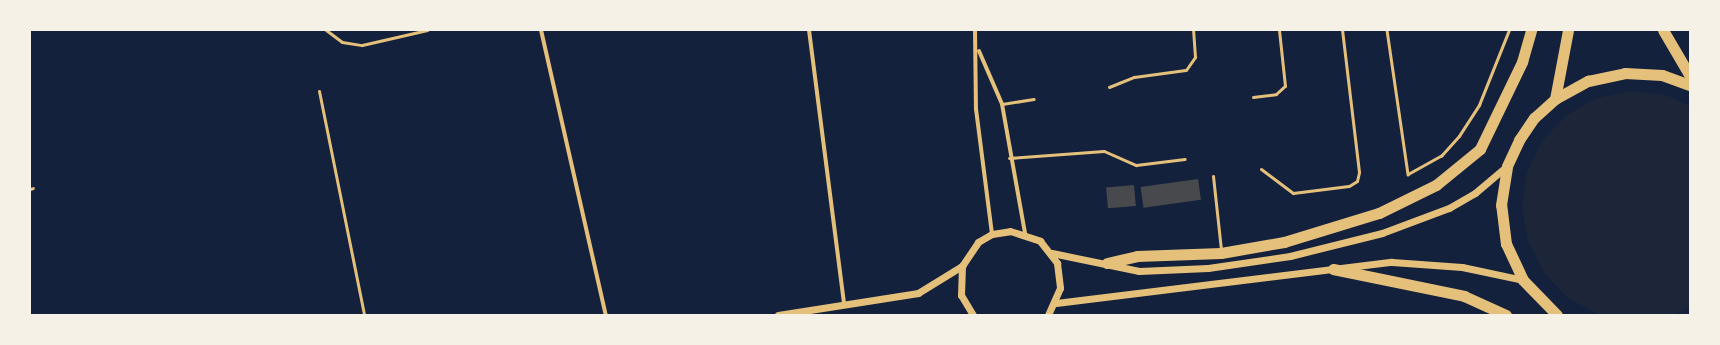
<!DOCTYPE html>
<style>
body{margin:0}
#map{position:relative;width:1720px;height:345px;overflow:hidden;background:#14213d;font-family:"Exo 2",sans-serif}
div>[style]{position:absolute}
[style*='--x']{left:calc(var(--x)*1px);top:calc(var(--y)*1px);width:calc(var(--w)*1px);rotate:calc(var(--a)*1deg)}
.green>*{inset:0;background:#1d2539}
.building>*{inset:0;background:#48494c;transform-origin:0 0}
.path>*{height:2.5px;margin:-1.25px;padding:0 1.25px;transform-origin:1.25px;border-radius:1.25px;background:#e5c07b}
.service>*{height:3px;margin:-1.5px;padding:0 1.5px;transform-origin:1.5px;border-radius:1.5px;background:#e5c07b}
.minor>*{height:4px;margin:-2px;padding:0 2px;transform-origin:2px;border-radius:2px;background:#e5c07b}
.tertiary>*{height:7px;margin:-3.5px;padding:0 3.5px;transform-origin:3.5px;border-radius:3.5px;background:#e5c07b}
.trunk>*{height:11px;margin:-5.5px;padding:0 5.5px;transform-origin:5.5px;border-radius:5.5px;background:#e5c07b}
span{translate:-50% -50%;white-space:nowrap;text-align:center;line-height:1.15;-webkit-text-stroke:4px #f6f1e7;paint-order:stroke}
.frame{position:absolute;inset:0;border:31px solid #f6f1e7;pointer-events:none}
</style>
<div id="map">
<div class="green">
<i style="clip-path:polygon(1631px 91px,1666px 95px,1690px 106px,1690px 307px,1673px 315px,1599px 315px,1568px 298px,1544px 273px,1528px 241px,1522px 207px,1527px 172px,1542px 141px,1567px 115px,1597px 98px)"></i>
</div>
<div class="building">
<i style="left:1198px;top:179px;width:21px;height:58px;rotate:82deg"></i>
<i style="left:1134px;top:185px;width:21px;height:28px;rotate:85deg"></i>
</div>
<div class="path">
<i style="--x:1387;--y:30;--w:146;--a:81.7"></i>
<i style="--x:1408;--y:174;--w:38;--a:-29"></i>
<i style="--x:1441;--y:156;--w:27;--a:-48"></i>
<i style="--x:1459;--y:136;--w:37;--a:-57"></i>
<i style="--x:1479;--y:105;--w:81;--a:-68.2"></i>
</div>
<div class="service">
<i style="--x:326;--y:30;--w:20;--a:37"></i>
<i style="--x:342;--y:42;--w:20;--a:9"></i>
<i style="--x:362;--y:45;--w:67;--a:-13"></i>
<i style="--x:1109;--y:87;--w:27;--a:-22"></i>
<i style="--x:1134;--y:77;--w:52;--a:-7.7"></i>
<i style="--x:1186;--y:70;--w:16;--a:-55"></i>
<i style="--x:1195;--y:57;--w:27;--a:-94"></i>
<i style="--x:319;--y:91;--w:228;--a:78.6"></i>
<i style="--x:1253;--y:97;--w:23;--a:-7"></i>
<i style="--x:1276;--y:94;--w:12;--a:-42"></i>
<i style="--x:1285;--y:86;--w:56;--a:-96.1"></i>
<i style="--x:1002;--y:104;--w:32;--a:-9"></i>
<i style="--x:1009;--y:158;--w:95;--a:-4.2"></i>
<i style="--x:1104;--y:151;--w:35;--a:24"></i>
<i style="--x:1136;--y:165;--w:49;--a:-7"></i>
<i style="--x:1261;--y:169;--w:40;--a:37"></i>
<i style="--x:1293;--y:193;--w:56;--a:-7.1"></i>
<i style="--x:1349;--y:186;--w:9;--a:-32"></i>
<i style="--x:1357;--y:181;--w:9;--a:-77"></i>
<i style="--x:1359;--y:172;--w:143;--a:-96.8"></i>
<i style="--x:1213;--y:176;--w:74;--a:83.8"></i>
<i style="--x:30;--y:189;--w:3;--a:-18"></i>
</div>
<div class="minor">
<i style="--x:541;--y:30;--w:292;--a:77.2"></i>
<i style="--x:809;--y:30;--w:275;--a:82.7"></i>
<i style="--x:975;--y:30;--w:79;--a:89.3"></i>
<i style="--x:976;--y:109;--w:126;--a:82.7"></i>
<i style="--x:979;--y:51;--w:58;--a:66.5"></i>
<i style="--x:1002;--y:104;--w:131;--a:79.9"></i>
</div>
<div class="tertiary">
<i style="--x:1052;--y:253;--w:89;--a:11.7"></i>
<i style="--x:1139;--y:271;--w:69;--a:-2.5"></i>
<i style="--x:1208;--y:268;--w:83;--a:-8.3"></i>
<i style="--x:1290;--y:256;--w:95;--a:-14"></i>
<i style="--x:1382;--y:233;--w:72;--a:-20.5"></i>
<i style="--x:1449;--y:208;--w:30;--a:-30"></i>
<i style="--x:1475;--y:193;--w:42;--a:-40.2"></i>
<i style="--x:1056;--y:303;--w:338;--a:-7"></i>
<i style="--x:1392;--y:262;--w:70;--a:4.1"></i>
<i style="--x:1462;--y:267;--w:62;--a:12"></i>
<i style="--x:778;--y:315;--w:142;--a:-8.9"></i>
<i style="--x:918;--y:293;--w:52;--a:-31.5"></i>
<i style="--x:973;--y:315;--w:23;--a:-121"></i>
<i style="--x:961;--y:295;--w:29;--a:-88"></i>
<i style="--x:962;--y:266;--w:29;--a:-56"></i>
<i style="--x:978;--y:242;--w:16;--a:-30"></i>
<i style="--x:992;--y:234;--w:18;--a:-9"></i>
<i style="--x:1010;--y:231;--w:32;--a:18"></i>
<i style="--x:1040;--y:241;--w:28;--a:52"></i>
<i style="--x:1057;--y:263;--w:25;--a:83"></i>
<i style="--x:1060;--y:288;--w:30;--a:114"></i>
</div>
<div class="trunk">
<i style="--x:1663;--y:30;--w:53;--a:59.6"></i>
<i style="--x:1555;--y:99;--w:70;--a:-79.3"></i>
<i style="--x:1107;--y:263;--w:31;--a:-13"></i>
<i style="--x:1137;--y:256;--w:84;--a:-2"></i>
<i style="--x:1221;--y:253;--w:64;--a:-9.9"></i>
<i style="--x:1284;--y:242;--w:99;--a:-17"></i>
<i style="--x:1379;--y:213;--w:64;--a:-26.2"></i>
<i style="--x:1436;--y:185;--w:57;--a:-39.3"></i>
<i style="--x:1480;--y:149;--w:97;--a:-64.2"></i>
<i style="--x:1522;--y:62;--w:33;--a:-74"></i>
<i style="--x:1333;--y:269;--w:134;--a:11.6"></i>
<i style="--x:1464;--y:296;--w:46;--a:24.3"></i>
<i style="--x:1557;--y:315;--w:49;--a:-134.2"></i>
<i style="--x:1523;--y:280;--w:40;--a:-115"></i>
<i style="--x:1506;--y:244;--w:39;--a:-97"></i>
<i style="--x:1501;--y:205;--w:39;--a:-81"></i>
<i style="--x:1507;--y:166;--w:29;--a:-65"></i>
<i style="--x:1519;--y:140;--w:27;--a:-56"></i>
<i style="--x:1534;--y:118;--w:28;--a:-42"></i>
<i style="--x:1555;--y:99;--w:38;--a:-29"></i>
<i style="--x:1588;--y:81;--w:38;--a:-12"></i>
<i style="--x:1625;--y:73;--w:37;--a:3"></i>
<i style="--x:1662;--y:75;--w:30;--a:20"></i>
</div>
<div class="frame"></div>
</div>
